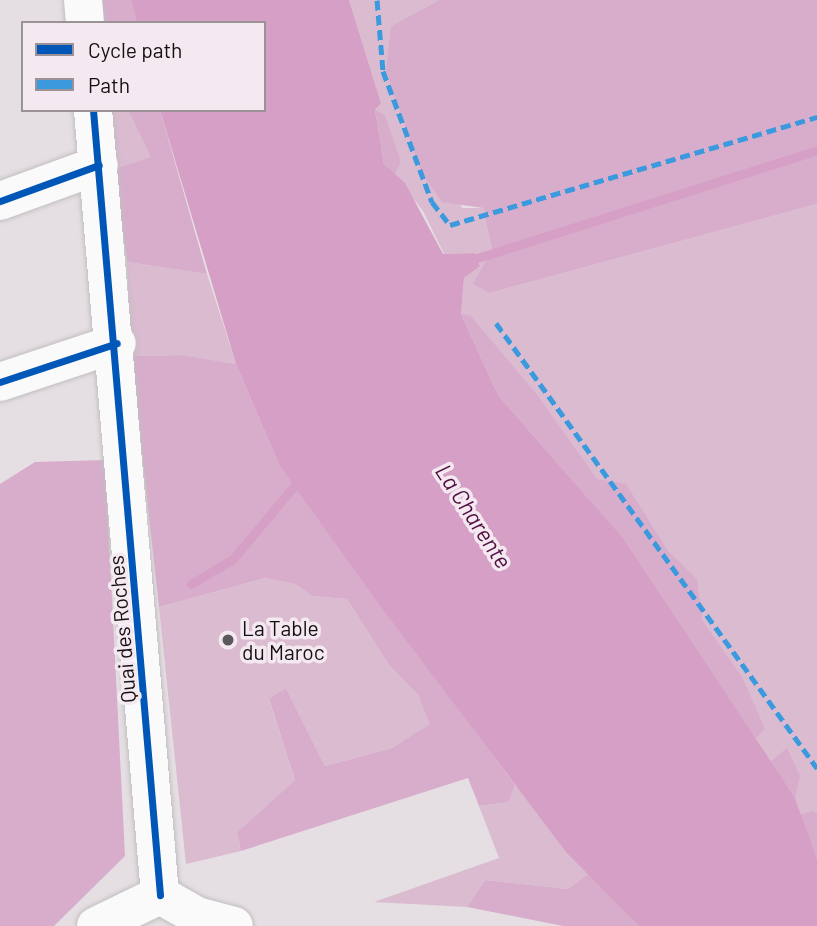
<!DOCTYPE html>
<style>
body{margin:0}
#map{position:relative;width:817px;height:926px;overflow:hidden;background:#e5dfe3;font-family:Barlow,sans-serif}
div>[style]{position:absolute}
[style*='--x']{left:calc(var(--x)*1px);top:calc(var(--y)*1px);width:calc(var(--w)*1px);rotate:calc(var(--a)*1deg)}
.green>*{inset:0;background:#dbbbd0}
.forest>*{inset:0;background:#d8adcb}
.water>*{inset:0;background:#d69fc5}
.stream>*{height:9px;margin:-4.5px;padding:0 4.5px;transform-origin:4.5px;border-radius:4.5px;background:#d69fc5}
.roads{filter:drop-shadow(0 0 2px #c2bec1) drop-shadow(0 0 2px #c2bec1)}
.minor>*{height:38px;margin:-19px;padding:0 19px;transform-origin:19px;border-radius:19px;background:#fbfafb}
.quiet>*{height:5px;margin-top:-2.5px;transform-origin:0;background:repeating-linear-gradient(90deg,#3b9ade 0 10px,transparent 0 15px)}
.cycleway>*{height:7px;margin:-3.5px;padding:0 3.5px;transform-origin:3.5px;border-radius:3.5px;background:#0057b8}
.dots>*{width:19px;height:19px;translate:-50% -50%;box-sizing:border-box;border:4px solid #f5e9f1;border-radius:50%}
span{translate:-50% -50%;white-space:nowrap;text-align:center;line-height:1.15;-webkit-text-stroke:7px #f5e9f1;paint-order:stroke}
.poi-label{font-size:21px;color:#141012}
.left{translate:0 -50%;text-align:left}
.street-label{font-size:21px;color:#141012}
.water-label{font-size:23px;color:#510e42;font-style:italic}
.legend{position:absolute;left:21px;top:21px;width:245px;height:91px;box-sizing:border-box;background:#f5e9f1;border:2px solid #9b9298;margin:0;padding:9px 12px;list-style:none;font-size:21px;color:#141012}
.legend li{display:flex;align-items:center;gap:14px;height:35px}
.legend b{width:35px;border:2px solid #9b9298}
</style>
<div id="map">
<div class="green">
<i style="clip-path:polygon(349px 0,439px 0,391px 26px,462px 208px,483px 208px,492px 250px,490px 293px,817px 204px,817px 859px,795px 798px,461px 314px,464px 278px,480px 265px,475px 253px,444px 254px,423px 211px,395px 175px,401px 162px,375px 110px,381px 103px)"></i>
<i style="clip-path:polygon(106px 110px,128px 110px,152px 157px,114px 169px)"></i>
<i style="clip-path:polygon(127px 262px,207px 274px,236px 364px,183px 355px,131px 356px)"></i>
<i style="clip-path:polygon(265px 578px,295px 584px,312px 596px,347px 599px,389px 665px,418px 695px,431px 724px,392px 748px,325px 766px,286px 688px,269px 700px,295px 780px,237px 832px,241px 851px,186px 864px,159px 607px)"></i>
<i style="clip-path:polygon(515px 785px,589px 873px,568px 889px,485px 880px,467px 907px,374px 902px,499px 858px,479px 806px,509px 802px)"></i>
</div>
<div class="forest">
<i style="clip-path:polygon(97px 0,131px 0,137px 23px,100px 23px)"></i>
<i style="clip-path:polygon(439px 0,817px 0,817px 204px,490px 293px,473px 284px,492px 250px,483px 208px,442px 202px,421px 172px,386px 71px,391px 26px)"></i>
<i style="clip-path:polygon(128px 110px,160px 110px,207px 274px,127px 262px,114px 169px,151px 157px)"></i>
<i style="clip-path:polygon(375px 110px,385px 115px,401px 162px,395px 175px,384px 164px)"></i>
<i style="clip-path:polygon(461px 314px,470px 315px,538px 396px,597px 479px,626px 484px,668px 551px,697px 579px,702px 620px,742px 677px,765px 729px,755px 739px,623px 538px,498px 395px)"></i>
<i style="clip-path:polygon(183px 355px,236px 364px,279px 465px,515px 785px,509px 802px,479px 806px,468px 778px,241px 851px,237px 832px,295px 780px,269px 699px,286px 688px,325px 766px,392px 748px,430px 724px,418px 695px,389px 665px,347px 599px,312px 596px,295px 584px,265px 578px,159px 607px,131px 356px)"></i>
<i style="clip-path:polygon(105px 460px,125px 856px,54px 926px,0 926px,0 484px,35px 462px)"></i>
<i style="clip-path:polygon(787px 748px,800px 776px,795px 798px,770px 762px)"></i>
<i style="clip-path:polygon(814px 811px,817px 814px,817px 859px,799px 815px)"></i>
<i style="clip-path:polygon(589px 873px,639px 926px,563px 926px,467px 907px,485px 880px,568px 889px)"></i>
</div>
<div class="water">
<i style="clip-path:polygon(131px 0,349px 0,381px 103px,375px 110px,384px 164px,405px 183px,443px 254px,475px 253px,480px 266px,464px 278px,461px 314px,498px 395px,623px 538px,795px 798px,817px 859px,817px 926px,639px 926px,566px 852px,375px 599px,279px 465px,236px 364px,160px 110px,264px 110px,264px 23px,137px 23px)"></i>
</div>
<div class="stream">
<i style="--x:468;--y:261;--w:366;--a:-17.6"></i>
<i style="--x:191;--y:584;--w:49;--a:-30.8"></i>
<i style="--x:233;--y:559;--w:95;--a:-50.1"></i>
</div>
<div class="roads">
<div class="minor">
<i style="--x:83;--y:0;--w:23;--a:85"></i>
<i style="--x:93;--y:110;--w:788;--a:85.12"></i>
<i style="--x:0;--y:201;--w:105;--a:-20"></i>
<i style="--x:0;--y:382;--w:123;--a:-18.4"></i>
<i style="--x:160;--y:895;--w:43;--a:29.6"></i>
<i style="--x:197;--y:916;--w:38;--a:15"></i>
<i style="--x:96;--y:926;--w:71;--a:-25.8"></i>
</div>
</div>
<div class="quiet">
<i style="--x:377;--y:0;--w:71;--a:85.2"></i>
<i style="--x:383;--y:71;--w:140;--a:69.5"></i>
<i style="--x:432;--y:202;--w:29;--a:52"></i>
<i style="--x:450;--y:225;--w:383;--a:-16.4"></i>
<i style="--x:496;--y:323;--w:549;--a:54.2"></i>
</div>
<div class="cycleway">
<i style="--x:93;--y:110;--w:788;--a:85.12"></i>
<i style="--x:0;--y:201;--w:105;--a:-20"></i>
<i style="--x:0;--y:382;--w:123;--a:-18.4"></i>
</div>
<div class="dots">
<i style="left:228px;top:640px;background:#5d585b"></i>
</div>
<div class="poi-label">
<span class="left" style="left:242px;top:640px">La Table<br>du Maroc</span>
</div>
<div class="street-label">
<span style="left:122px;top:629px;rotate:-95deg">Quai des Roches</span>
</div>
<div class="water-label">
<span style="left:474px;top:516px;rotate:57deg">La Charente</span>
</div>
<ul class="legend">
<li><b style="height:9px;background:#0057b8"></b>Cycle path</li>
<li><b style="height:9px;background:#3b9ade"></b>Path</li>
</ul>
</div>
